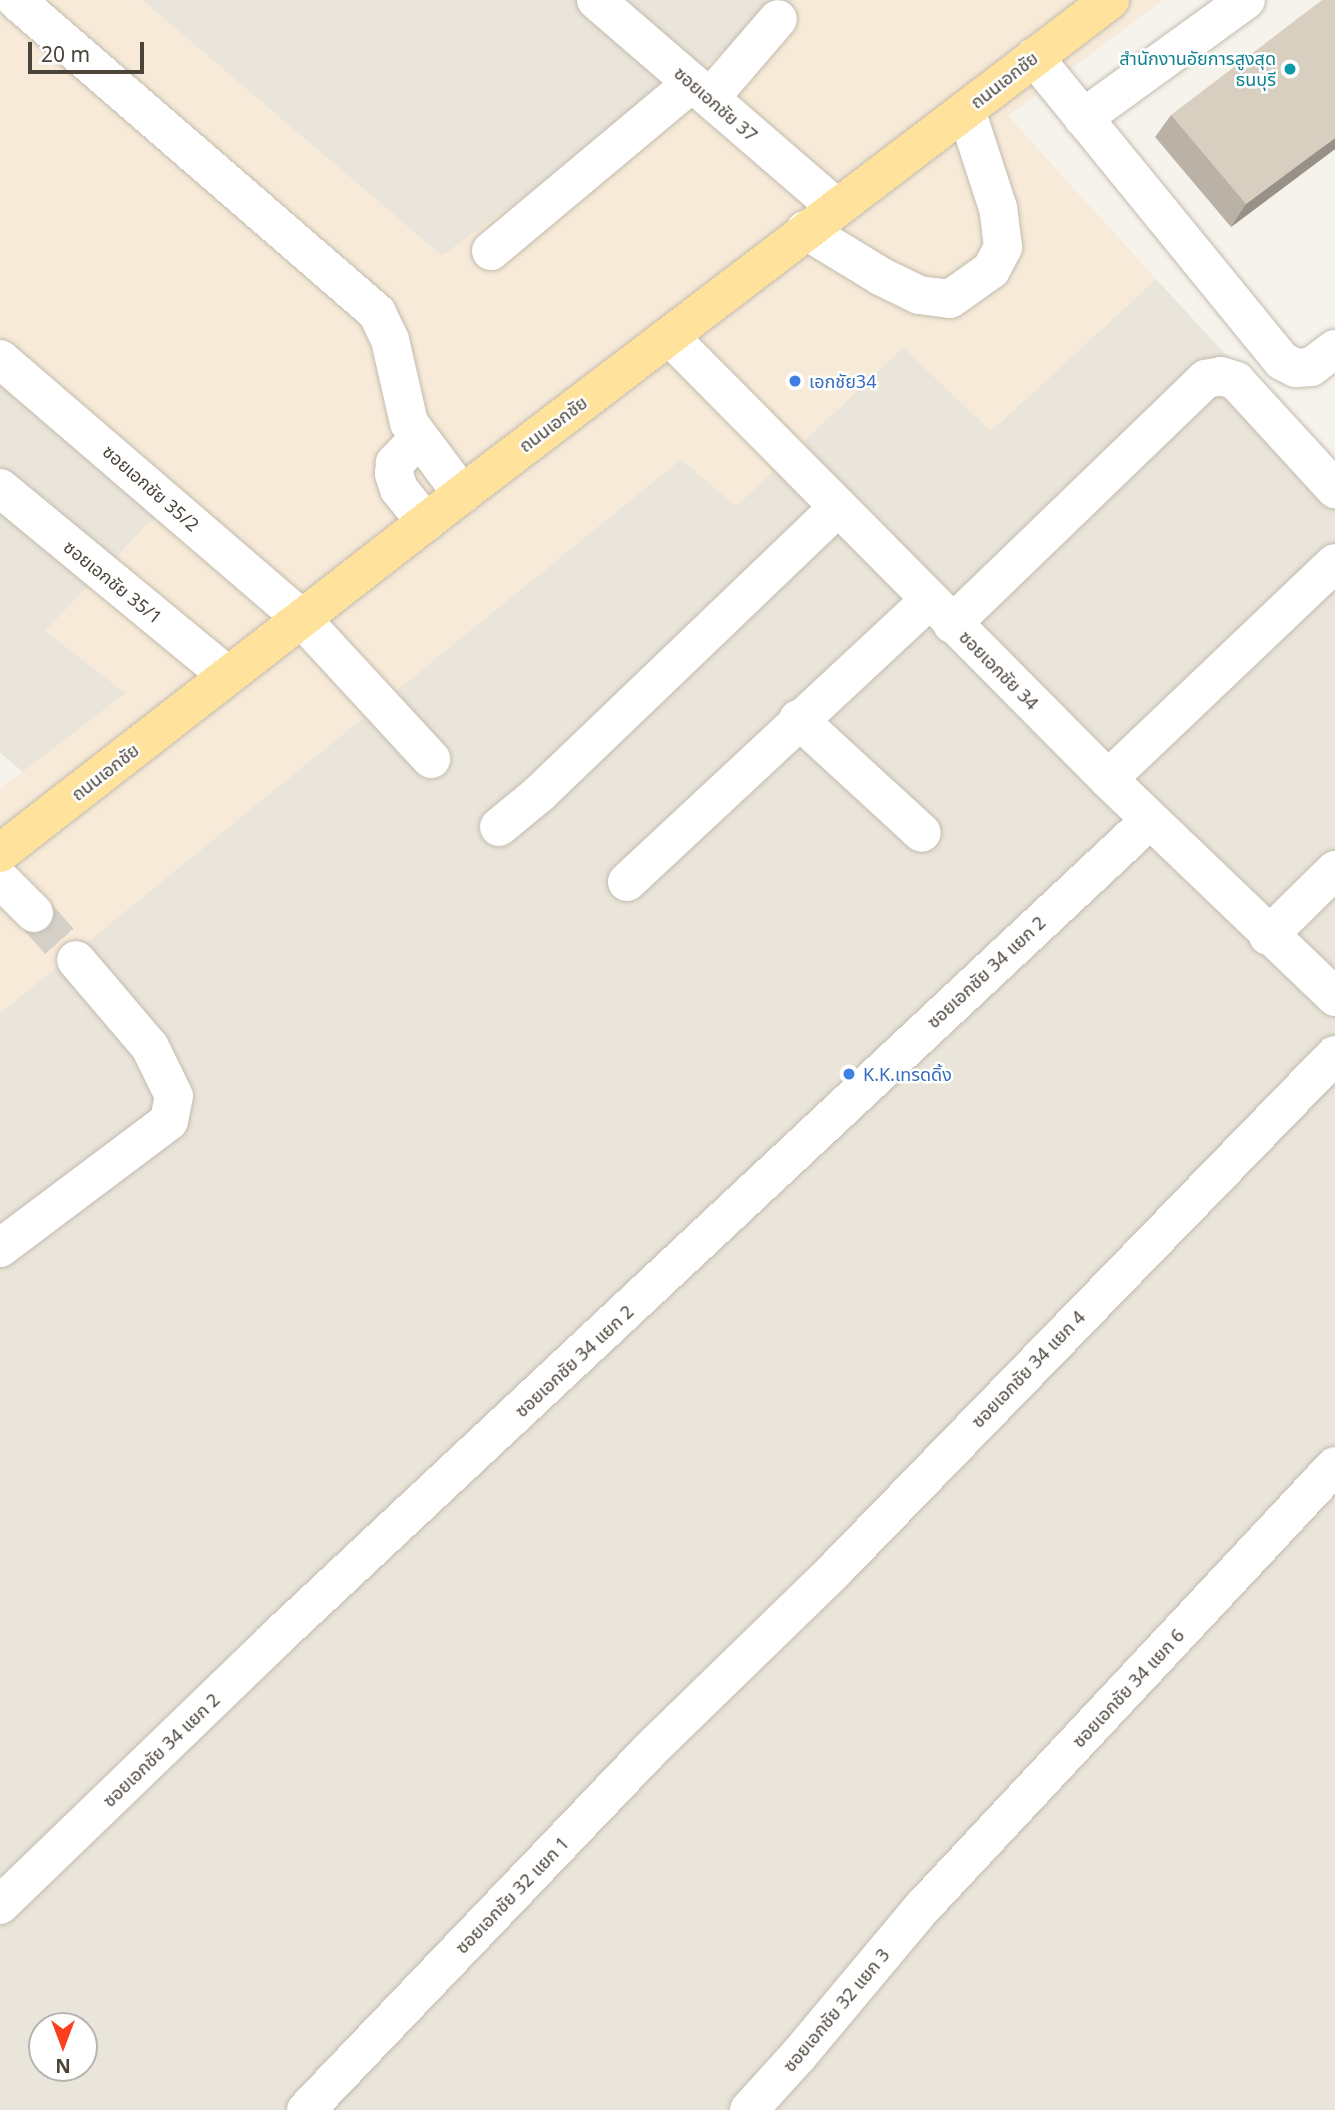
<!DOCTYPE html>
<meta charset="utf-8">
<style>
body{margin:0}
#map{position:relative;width:1335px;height:2110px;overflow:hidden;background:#f6f3ec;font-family:"Noto Sans","Noto Sans Thai",sans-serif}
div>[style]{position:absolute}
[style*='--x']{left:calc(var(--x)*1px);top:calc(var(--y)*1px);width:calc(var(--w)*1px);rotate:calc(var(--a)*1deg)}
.residential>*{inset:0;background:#eae5da}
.commercial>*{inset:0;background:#f7ead8}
.minor-tunnel>*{height:38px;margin-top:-19px;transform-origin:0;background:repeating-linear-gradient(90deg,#d4d0c8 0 38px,transparent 0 57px)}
.roads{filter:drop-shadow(0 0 2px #c2bbae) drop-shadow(0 0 2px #c2bbae)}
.minor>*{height:38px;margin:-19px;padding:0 19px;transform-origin:19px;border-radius:19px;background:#fff}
.major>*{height:38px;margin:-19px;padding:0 19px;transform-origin:19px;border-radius:19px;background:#ffe39c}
.wall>*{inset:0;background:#bab2a6}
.shaded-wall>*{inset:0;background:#979187}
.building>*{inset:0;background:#d8cfc1}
.dots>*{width:19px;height:19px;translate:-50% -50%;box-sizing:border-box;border:4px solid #fff;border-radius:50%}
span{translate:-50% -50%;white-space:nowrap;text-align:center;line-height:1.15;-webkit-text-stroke:5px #fff;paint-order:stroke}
.culture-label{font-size:18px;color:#0d838f}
.right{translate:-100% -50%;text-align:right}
.street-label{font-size:18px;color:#4b4439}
.shop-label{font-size:18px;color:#366cbe}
.left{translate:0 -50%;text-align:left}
.north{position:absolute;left:28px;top:2012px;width:70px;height:70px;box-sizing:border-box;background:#fff;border:2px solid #b7b4b0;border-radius:50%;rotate:180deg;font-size:19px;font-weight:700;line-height:28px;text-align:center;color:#4b4439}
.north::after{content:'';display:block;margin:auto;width:24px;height:32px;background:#fc3f1d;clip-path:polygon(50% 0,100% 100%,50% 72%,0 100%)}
.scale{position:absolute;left:28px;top:42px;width:116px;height:32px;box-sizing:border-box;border:4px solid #4b4439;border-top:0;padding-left:9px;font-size:21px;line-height:24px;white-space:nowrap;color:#4b4439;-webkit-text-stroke:5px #fff;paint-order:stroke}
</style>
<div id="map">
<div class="residential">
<i style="clip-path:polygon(142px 0,795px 0,442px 256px)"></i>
<i style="clip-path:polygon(evenodd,1156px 279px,1335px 473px,1335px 2110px,0 2110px,0 1013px,681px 459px,736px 506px,903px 347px,991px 431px,1156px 279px,42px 2026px,84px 2026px,84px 2068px,42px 2068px,42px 2026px)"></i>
<i style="clip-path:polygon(0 343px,182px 489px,45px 631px,126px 693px,23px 772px,0 753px)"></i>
</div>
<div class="commercial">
<i style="clip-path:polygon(0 0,142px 0,442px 256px,795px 0,1163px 0,1008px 116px,1156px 279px,991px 431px,903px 347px,736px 506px,681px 459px,0 1013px,0 789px,126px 693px,45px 631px,182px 489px,0 343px)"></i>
</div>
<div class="minor-tunnel">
<i style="--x:34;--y:913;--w:63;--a:48.2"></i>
</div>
<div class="roads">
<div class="minor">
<i style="--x:16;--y:0;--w:478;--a:40.9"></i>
<i style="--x:377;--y:313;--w:30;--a:64"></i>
<i style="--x:390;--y:340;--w:85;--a:77.1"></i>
<i style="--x:409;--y:423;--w:89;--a:53.3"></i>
<i style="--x:596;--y:0;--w:317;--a:40.8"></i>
<i style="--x:1034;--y:57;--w:392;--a:50.8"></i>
<i style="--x:1282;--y:361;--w:16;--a:27"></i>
<i style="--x:1296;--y:368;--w:15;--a:-4"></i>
<i style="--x:1311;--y:367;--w:30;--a:-37"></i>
<i style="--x:710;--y:98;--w:104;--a:-49.3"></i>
<i style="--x:1083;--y:118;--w:201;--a:-35.9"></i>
<i style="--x:805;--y:230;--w:90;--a:31.4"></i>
<i style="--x:882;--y:277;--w:41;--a:25.9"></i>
<i style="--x:919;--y:295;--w:31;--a:7"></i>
<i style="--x:950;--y:299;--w:50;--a:-35.3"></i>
<i style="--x:991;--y:270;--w:26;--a:-62"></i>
<i style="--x:1003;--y:247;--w:39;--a:-97"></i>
<i style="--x:998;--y:208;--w:103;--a:-108.1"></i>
<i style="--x:491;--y:251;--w:262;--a:-39.9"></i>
<i style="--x:669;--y:336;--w:624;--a:45.26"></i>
<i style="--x:1108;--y:779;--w:315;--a:43.8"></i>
<i style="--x:0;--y:359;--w:397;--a:40.7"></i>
<i style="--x:301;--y:618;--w:192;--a:47.3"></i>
<i style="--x:419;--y:438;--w:35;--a:134"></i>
<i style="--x:395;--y:463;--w:11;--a:95"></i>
<i style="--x:394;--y:474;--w:16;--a:72"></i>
<i style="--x:399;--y:489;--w:43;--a:51.5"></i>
<i style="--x:0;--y:488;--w:294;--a:39.5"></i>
<i style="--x:952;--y:624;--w:353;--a:-44"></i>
<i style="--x:1206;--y:379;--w:15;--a:-11"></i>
<i style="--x:1221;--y:376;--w:16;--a:18"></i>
<i style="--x:1236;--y:381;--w:147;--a:47.5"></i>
<i style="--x:798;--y:719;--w:168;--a:42.6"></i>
<i style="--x:1108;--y:779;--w:313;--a:-43.6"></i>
<i style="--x:499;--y:827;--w:52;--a:-39.5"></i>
<i style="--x:539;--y:794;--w:413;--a:-43.8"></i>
<i style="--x:0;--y:879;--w:48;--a:45"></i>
<i style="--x:627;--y:882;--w:413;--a:-43"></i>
<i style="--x:1268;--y:936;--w:94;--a:-44.6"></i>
<i style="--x:0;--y:1248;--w:211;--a:-36.9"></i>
<i style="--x:169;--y:1121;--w:25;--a:-79"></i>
<i style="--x:174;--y:1096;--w:55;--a:-116.1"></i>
<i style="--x:150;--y:1047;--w:114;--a:-130.4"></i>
<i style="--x:0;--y:1905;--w:380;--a:-44"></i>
<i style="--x:273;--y:1641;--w:1201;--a:-43.11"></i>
<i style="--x:306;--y:2110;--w:497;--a:-46.3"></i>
<i style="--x:649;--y:1751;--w:258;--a:-44.2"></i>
<i style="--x:834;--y:1571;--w:719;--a:-45.85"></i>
<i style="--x:749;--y:2110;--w:73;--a:-47.8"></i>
<i style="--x:798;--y:2056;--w:192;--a:-50.1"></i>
<i style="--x:921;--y:1909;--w:606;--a:-46.94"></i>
</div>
<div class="major">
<i style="--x:0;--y:853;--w:585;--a:-37.85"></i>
<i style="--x:462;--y:494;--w:815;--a:-37.32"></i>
</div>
</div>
<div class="wall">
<i style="clip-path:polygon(1171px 115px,1335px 149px,1231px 227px,1155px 137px)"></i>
</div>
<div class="shaded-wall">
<i style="clip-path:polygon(1335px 138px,1335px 149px,1231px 227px,1246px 204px)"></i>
</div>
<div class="building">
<i style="clip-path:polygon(1322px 0,1335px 0,1335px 138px,1246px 204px,1171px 115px)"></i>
</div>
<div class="dots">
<i style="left:1290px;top:69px;background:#0f9aa8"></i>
<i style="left:795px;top:381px;background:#3f7fe0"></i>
<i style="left:849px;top:1074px;background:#3f7fe0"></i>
</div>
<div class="culture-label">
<span class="right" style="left:1276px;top:69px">สำนักงานอัยการสูงสุด<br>ธนบุรี</span>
</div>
<div class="street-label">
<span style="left:1004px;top:80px;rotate:-38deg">ถนนเอกชัย</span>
<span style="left:716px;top:104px;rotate:41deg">ซอยเอกชัย 37</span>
<span style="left:553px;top:424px;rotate:-37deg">ถนนเอกชัย</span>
<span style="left:151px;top:488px;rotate:41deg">ซอยเอกชัย 35/2</span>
<span style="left:113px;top:582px;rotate:39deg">ซอยเอกชัย 35/1</span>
<span style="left:999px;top:670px;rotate:45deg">ซอยเอกชัย 34</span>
<span style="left:105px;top:772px;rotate:-38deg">ถนนเอกชัย</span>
<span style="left:986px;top:972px;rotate:-43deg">ซอยเอกชัย 34 แยก 2</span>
<span style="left:574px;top:1361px;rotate:-43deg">ซอยเอกชัย 34 แยก 2</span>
<span style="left:1028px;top:1369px;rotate:-46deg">ซอยเอกชัย 34 แยก 4</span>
<span style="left:1128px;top:1688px;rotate:-47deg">ซอยเอกชัย 34 แยก 6</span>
<span style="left:161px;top:1750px;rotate:-44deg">ซอยเอกชัย 34 แยก 2</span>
<span style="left:512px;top:1895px;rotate:-46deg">ซอยเอกชัย 32 แยก 1</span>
<span style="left:836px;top:2010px;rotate:-50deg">ซอยเอกชัย 32 แยก 3</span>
</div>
<div class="shop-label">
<span class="left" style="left:809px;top:381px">เอกชัย34</span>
<span class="left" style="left:863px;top:1074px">K.K.เทรดดิ้ง</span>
</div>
<div class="north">N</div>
<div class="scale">20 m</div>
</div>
